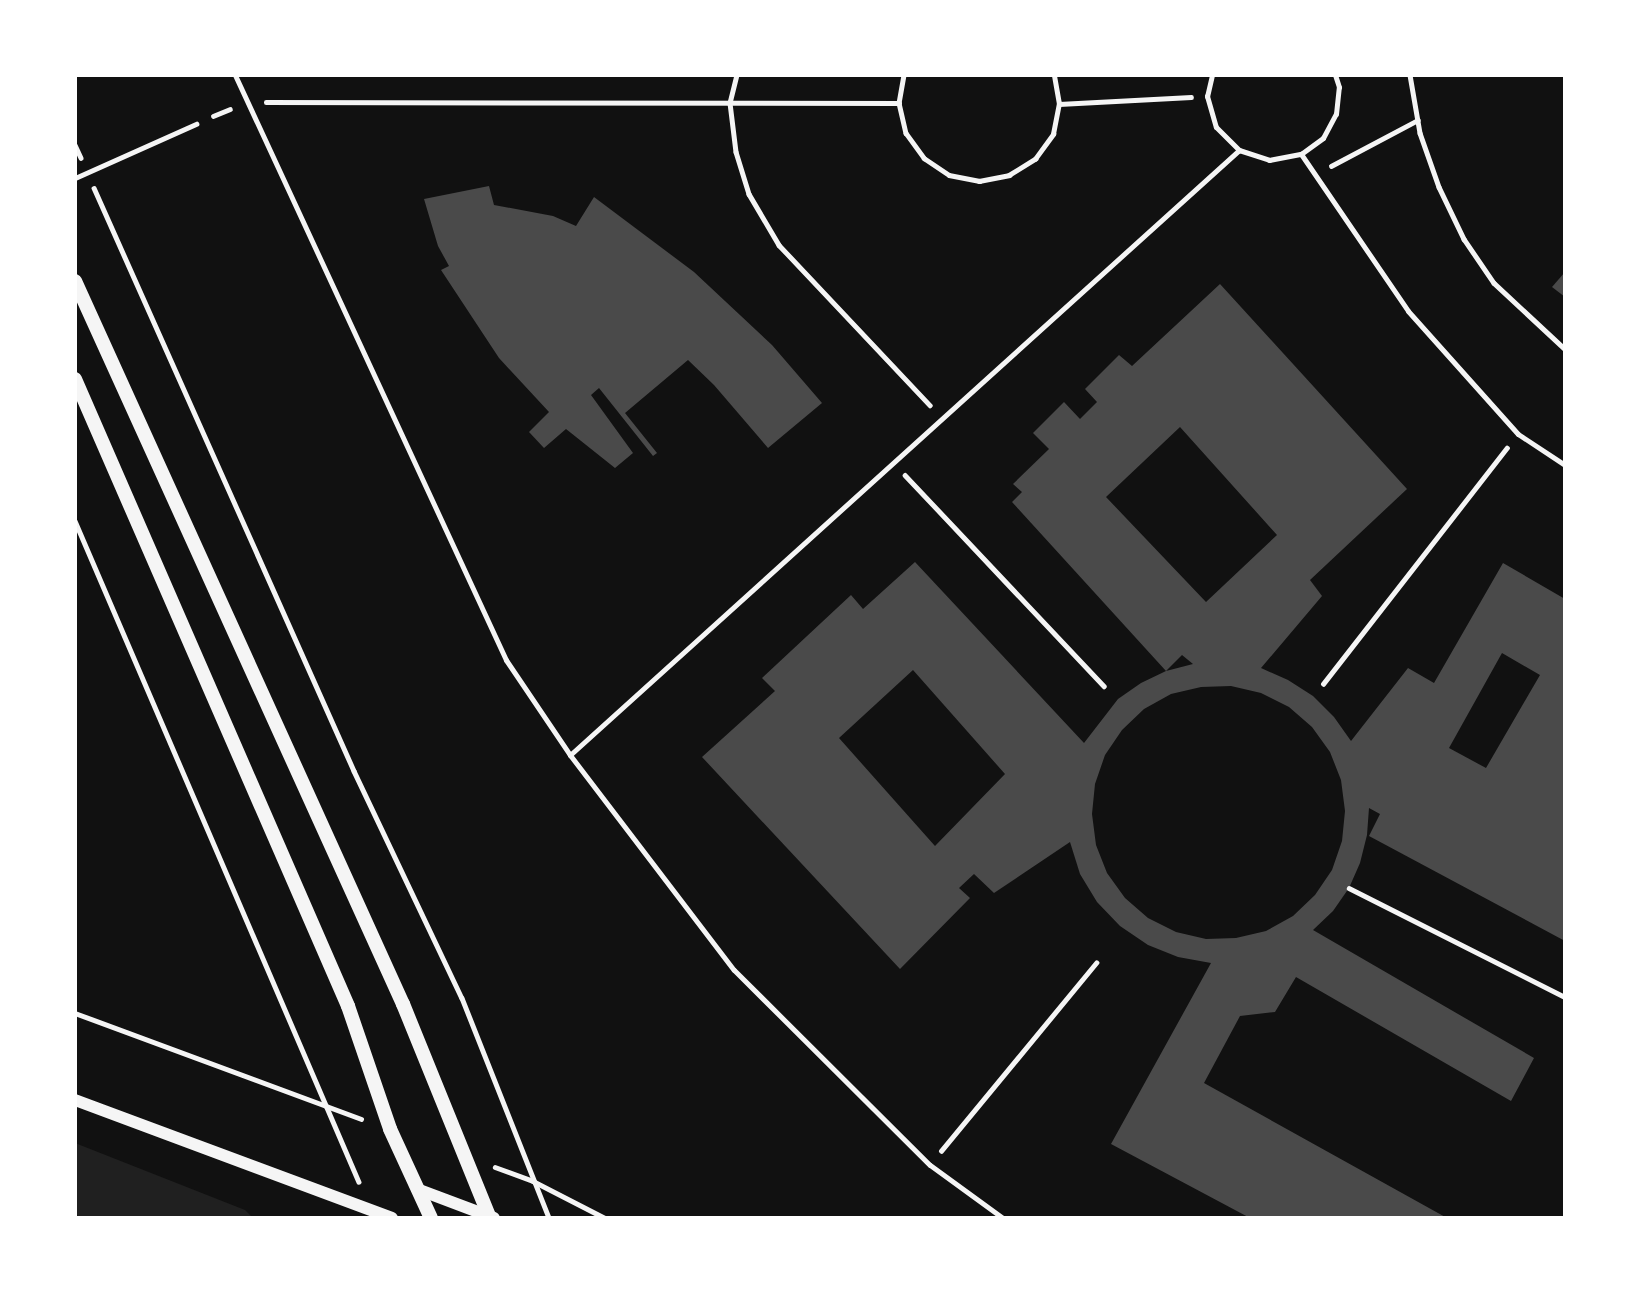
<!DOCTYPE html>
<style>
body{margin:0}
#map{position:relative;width:1640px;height:1293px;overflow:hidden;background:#111;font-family:Signika,sans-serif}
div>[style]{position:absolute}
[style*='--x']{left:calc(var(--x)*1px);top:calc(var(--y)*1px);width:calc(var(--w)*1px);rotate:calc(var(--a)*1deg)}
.green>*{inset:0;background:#202020}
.building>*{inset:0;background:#4a4a4a}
.path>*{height:4.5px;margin:-2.25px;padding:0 2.25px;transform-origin:2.25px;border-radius:2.25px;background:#f5f5f5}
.service>*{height:5px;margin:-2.5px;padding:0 2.5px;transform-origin:2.5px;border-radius:2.5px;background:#f5f5f5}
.tertiary>*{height:12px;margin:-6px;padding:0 6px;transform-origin:6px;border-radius:6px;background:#f5f5f5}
.secondary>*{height:14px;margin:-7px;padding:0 7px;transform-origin:7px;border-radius:7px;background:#f5f5f5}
span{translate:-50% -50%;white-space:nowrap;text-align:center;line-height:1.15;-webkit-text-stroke:5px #fff;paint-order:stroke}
.frame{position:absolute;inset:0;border:77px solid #fff;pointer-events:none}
</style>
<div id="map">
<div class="green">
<i style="clip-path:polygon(75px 1143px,245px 1210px,253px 1218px,75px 1218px)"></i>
</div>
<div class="building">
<i style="clip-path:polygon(489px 186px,494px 205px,553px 216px,576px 226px,594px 197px,694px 272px,772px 345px,822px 403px,768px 448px,714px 385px,688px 360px,625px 413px,657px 453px,653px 456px,599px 388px,591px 395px,633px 453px,615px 468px,566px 429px,544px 448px,529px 432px,549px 412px,499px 358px,441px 270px,449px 266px,438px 246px,424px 199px)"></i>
<i style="clip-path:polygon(1565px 272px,1565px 297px,1552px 287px)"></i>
<i style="clip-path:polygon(evenodd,1220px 284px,1407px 489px,1310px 580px,1322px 596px,1261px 668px,1288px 680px,1313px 696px,1334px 717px,1351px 741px,1408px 668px,1434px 683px,1503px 563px,1565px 599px,1565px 941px,1369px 836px,1380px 814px,1369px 808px,1367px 835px,1360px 863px,1349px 888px,1333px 911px,1313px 930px,1534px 1058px,1511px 1101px,1296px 977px,1275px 1012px,1240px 1016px,1204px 1083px,1447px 1218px,1250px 1218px,1111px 1144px,1211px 963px,1178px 957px,1148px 945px,1120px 926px,1097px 902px,1080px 874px,1070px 842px,994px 893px,974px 874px,959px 888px,970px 898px,900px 969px,702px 757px,775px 691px,762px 678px,851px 595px,863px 609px,915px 562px,1084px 743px,1118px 699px,1141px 683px,1166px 671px,1193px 664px,1182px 655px,1166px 671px,1012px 502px,1022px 492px,1013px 484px,1049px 449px,1033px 433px,1064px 402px,1080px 419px,1097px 402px,1085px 389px,1119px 355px,1132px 366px,1220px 284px,1180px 427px,1277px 535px,1206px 602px,1106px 497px,1180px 427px,1220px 284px,1502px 653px,1540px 675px,1486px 768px,1449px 748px,1502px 653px,1220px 284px,913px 670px,1005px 774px,935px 846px,839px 738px,913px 670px,1220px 284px,1231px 686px,1261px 693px,1289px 707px,1312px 727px,1330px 752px,1341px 780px,1345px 811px,1342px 841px,1332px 870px,1315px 895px,1293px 916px,1266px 931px,1236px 938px,1206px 939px,1176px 932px,1148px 918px,1125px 898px,1107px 873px,1096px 845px,1092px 814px,1095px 784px,1105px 755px,1122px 730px,1144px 709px,1171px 694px,1201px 687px,1231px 686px)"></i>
</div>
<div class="path">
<i style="--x:737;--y:75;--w:29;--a:104"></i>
<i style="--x:730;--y:103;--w:49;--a:83"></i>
<i style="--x:736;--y:152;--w:44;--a:72.8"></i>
<i style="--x:749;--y:194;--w:59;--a:59.5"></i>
<i style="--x:779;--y:245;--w:220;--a:46.7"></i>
<i style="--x:904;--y:75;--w:28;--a:100"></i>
<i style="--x:899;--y:103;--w:31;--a:77"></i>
<i style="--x:906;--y:133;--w:31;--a:54"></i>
<i style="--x:924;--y:158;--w:30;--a:34"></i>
<i style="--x:949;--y:175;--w:31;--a:11"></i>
<i style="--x:979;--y:181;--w:31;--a:-11"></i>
<i style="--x:1009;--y:175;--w:31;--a:-32"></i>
<i style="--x:1035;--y:159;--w:31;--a:-54"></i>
<i style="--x:1053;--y:134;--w:31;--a:-79"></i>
<i style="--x:1059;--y:104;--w:29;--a:-100"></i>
<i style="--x:1410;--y:75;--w:59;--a:80.2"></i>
<i style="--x:1420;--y:133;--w:57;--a:70.6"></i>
<i style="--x:1439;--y:187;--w:58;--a:64.3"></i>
<i style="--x:1464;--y:239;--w:53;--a:55.7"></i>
<i style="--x:1494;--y:283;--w:97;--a:42.9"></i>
<i style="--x:266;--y:102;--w:633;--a:0.09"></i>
<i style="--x:1059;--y:104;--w:132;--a:-3"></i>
<i style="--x:213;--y:116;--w:18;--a:-22"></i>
<i style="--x:75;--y:145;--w:14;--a:65"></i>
<i style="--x:1331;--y:166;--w:98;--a:-27.9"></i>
<i style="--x:94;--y:188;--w:638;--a:65.96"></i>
<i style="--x:354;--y:771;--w:251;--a:64.6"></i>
<i style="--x:462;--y:998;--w:237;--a:68.4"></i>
<i style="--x:905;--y:475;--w:290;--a:46.7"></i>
<i style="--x:75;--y:521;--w:719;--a:66.75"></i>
<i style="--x:1323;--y:684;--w:299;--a:-52.1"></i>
<i style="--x:1349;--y:888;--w:242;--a:26.8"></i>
<i style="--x:75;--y:1013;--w:305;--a:20.3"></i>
<i style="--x:941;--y:1151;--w:244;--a:-50.5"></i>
<i style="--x:495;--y:1167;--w:40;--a:20.2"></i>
<i style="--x:533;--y:1181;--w:81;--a:27.2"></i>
</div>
<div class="service">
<i style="--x:235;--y:75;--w:645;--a:65.14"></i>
<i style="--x:506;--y:660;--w:115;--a:56"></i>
<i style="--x:570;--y:755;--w:270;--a:52.7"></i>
<i style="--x:734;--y:970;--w:276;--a:44.9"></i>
<i style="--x:930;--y:1165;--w:90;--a:36"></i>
<i style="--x:1212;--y:75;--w:22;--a:103"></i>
<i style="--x:1207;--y:96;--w:32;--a:74"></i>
<i style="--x:1216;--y:127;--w:33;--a:45"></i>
<i style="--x:1239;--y:150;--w:32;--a:18"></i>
<i style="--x:1269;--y:160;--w:33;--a:-11"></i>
<i style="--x:1301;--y:154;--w:27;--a:-36"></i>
<i style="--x:1323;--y:138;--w:27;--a:-62"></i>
<i style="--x:1336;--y:114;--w:27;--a:-84"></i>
<i style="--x:1339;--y:87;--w:13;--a:-108"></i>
<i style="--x:1301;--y:154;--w:190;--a:55.7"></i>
<i style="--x:1408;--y:311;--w:165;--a:48.2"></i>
<i style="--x:1518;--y:434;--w:56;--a:33.4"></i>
<i style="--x:75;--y:178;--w:133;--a:-24.1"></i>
<i style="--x:570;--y:755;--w:902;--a:-42.12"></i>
</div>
<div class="tertiary">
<i style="--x:75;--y:1100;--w:338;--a:20.4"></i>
<i style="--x:417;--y:1189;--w:82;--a:20.6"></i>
</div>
<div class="secondary">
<i style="--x:75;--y:281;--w:794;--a:65.6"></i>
<i style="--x:403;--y:1004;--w:231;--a:67.9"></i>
<i style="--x:75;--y:379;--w:684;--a:66.47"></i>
<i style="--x:348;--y:1006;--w:130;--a:71.1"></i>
<i style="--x:390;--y:1129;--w:98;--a:65.3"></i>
</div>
<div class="frame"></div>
</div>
